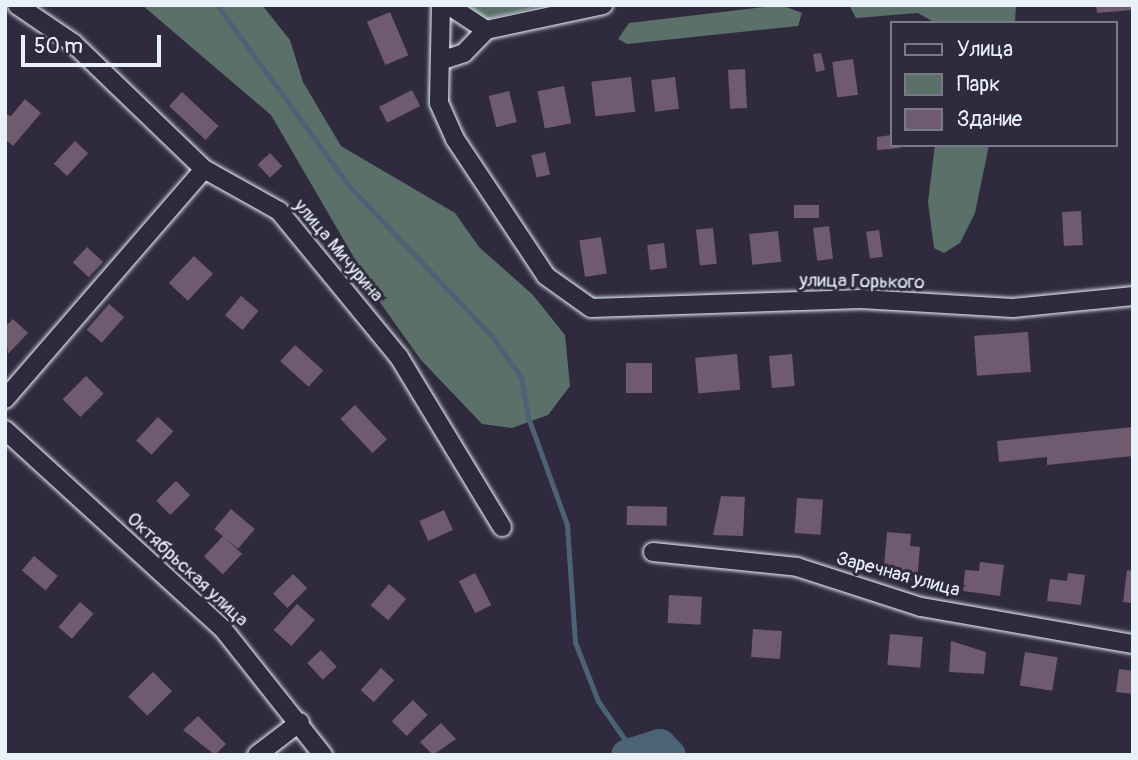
<!DOCTYPE html>
<meta charset="utf-8">
<style>
body{margin:0}
#map{position:relative;width:1138px;height:760px;overflow:hidden;background:#2f2a3d;font-family:Pangolin,sans-serif}
div>[style]{position:absolute}
[style*='--x']{left:calc(var(--x)*1px);top:calc(var(--y)*1px);width:calc(var(--w)*1px);rotate:calc(var(--a)*1deg)}
.green>*{inset:0;background:#5b7069}
.stream>*{height:5px;margin:-2.5px;padding:0 2.5px;transform-origin:2.5px;border-radius:2.5px;background:#4b6375}
.river>*{height:33px;margin:-16.5px;padding:0 16.5px;transform-origin:16.5px;border-radius:16.5px;background:#4b6375}
.building>*{inset:0;background:#705a6f;transform-origin:0 0}
.roads{filter:drop-shadow(0 0 2px #e8f1f8) drop-shadow(0 0 2px #e8f1f8)}
.minor>*{height:18px;margin:-9px;padding:0 9px;transform-origin:9px;border-radius:9px;background:#2f2a3d}
span{translate:-50% -50%;white-space:nowrap;text-align:center;line-height:1.15;-webkit-text-stroke:6px #2f2a3d;paint-order:stroke}
.street-label{font-size:19px;color:#e8f1f8}
.frame{position:absolute;inset:0;border:7px solid #e8f1f8;pointer-events:none}
.legend{position:absolute;left:890px;top:21px;width:228px;height:126px;box-sizing:border-box;background:#2f2a3d;border:2px solid #797a88;margin:0;padding:9px 12px;list-style:none;font-size:21px;color:#e8f1f8}
.legend li{display:flex;align-items:center;gap:14px;height:35px}
.legend b{width:35px;border:2px solid #797a88}
.scale{position:absolute;left:21px;top:35px;width:140px;height:32px;box-sizing:border-box;border:4px solid #e8f1f8;border-top:0;padding-left:9px;font-size:21px;line-height:24px;white-space:nowrap;color:#e8f1f8;-webkit-text-stroke:5px #2f2a3d;paint-order:stroke}
</style>
<div id="map">
<div class="green">
<i style="clip-path:polygon(142px 5px,262px 5px,290px 40px,303px 82px,341px 146px,455px 213px,479px 247px,533px 295px,565px 335px,570px 386px,548px 415px,512px 428px,482px 424px,421px 360px,381px 304px,271px 115px)"></i>
<i style="clip-path:polygon(467px 5px,547px 5px,487px 19px)"></i>
<i style="clip-path:polygon(781px 5px,802px 13px,798px 26px,627px 44px,618px 39px,629px 23px)"></i>
<i style="clip-path:polygon(849px 5px,1016px 5px,1015px 23px,935px 23px,918px 13px,856px 18px)"></i>
<i style="clip-path:polygon(935px 145px,989px 145px,975px 213px,960px 243px,944px 253px,934px 248px,928px 202px)"></i>
</div>
<div class="stream">
<i style="--x:217;--y:5;--w:224;--a:53.9"></i>
<i style="--x:349;--y:186;--w:204;--a:46.4"></i>
<i style="--x:490;--y:334;--w:53;--a:54.2"></i>
<i style="--x:521;--y:377;--w:41;--a:80.1"></i>
<i style="--x:528;--y:417;--w:115;--a:70.1"></i>
<i style="--x:567;--y:525;--w:117;--a:86.1"></i>
<i style="--x:575;--y:642;--w:63;--a:68.7"></i>
<i style="--x:598;--y:701;--w:60;--a:55.2"></i>
</div>
<div class="river">
<i style="--x:627;--y:755;--w:34;--a:-17"></i>
<i style="--x:659;--y:745;--w:14;--a:45"></i>
</div>
<div class="building">
<i style="clip-path:polygon(1096px 5px,1133px 5px,1133px 10px,1097px 13px)"></i>
<i style="left:390px;top:12px;width:47px;height:25px;rotate:67deg"></i>
<i style="clip-path:polygon(821px 53px,825px 70px,816px 72px,813px 54px)"></i>
<i style="left:853px;top:59px;width:36px;height:21px;rotate:82deg"></i>
<i style="left:745px;top:69px;width:39px;height:17px;rotate:87deg"></i>
<i style="left:631px;top:77px;width:35px;height:40px;rotate:83deg"></i>
<i style="left:675px;top:77px;width:32px;height:24px;rotate:83deg"></i>
<i style="left:564px;top:86px;width:38px;height:27px;rotate:79deg"></i>
<i style="left:412px;top:90px;width:18px;height:37px;rotate:63deg"></i>
<i style="left:509px;top:91px;width:32px;height:21px;rotate:76deg"></i>
<i style="left:182px;top:92px;width:50px;height:19px;rotate:43deg"></i>
<i style="clip-path:polygon(25px 99px,41px 113px,13px 146px,5px 139px,5px 114px,11px 116px)"></i>
<i style="clip-path:polygon(891px 135px,891px 145px,902px 148px,877px 150px,877px 137px)"></i>
<i style="left:75px;top:141px;width:18px;height:31px;rotate:43deg"></i>
<i style="left:545px;top:152px;width:23px;height:14px;rotate:77deg"></i>
<i style="left:270px;top:153px;width:18px;height:17px;rotate:47deg"></i>
<i style="left:819px;top:205px;width:13px;height:25px;rotate:90deg"></i>
<i style="left:1081px;top:211px;width:34px;height:19px;rotate:87deg"></i>
<i style="left:829px;top:226px;width:33px;height:16px;rotate:83deg"></i>
<i style="left:713px;top:228px;width:36px;height:17px;rotate:84deg"></i>
<i style="left:879px;top:230px;width:27px;height:13px;rotate:82deg"></i>
<i style="left:778px;top:231px;width:31px;height:29px;rotate:84deg"></i>
<i style="left:601px;top:237px;width:37px;height:22px;rotate:81deg"></i>
<i style="left:664px;top:243px;width:25px;height:17px;rotate:83deg"></i>
<i style="left:87px;top:247px;width:22px;height:21px;rotate:43deg"></i>
<i style="left:194px;top:256px;width:26px;height:37px;rotate:43deg"></i>
<i style="left:241px;top:296px;width:23px;height:25px;rotate:40deg"></i>
<i style="left:109px;top:304px;width:20px;height:34px;rotate:41deg"></i>
<i style="clip-path:polygon(13px 319px,28px 333px,8px 354px,5px 327px)"></i>
<i style="left:1028px;top:332px;width:40px;height:54px;rotate:86deg"></i>
<i style="left:295px;top:345px;width:38px;height:22px;rotate:42deg"></i>
<i style="left:737px;top:354px;width:36px;height:42px;rotate:85deg"></i>
<i style="left:792px;top:354px;width:32px;height:23px;rotate:85deg"></i>
<i style="left:626px;top:363px;width:26px;height:30px"></i>
<i style="left:86px;top:376px;width:25px;height:33px;rotate:45deg"></i>
<i style="left:355px;top:405px;width:47px;height:20px;rotate:47deg"></i>
<i style="left:158px;top:417px;width:21px;height:32px;rotate:43deg"></i>
<i style="clip-path:polygon(1133px 427px,1133px 456px,1047px 465px,1047px 457px,999px 462px,997px 441px)"></i>
<i style="left:176px;top:481px;width:20px;height:28px;rotate:45deg"></i>
<i style="clip-path:polygon(721px 496px,745px 497px,743px 536px,713px 535px)"></i>
<i style="left:797px;top:498px;width:26px;height:35px;rotate:4deg"></i>
<i style="left:627px;top:506px;width:40px;height:19px;rotate:1deg"></i>
<i style="left:231px;top:509px;width:31px;height:26px;rotate:40deg"></i>
<i style="left:444px;top:510px;width:22px;height:27px;rotate:66deg"></i>
<i style="clip-path:polygon(887px 532px,911px 534px,910px 546px,920px 547px,917px 581px,883px 579px)"></i>
<i style="left:223px;top:536px;width:26px;height:28px;rotate:43deg"></i>
<i style="left:34px;top:556px;width:31px;height:19px;rotate:40deg"></i>
<i style="clip-path:polygon(980px 562px,1004px 565px,1000px 596px,963px 591px,965px 570px,979px 571px)"></i>
<i style="clip-path:polygon(1127px 570px,1133px 571px,1133px 603px,1123px 602px)"></i>
<i style="left:475px;top:573px;width:36px;height:18px;rotate:63deg"></i>
<i style="clip-path:polygon(1068px 573px,1085px 575px,1081px 605px,1047px 601px,1050px 579px,1067px 581px)"></i>
<i style="left:293px;top:574px;width:20px;height:28px;rotate:45deg"></i>
<i style="left:389px;top:584px;width:23px;height:28px;rotate:41deg"></i>
<i style="left:669px;top:595px;width:33px;height:28px;rotate:3deg"></i>
<i style="left:80px;top:602px;width:18px;height:33px;rotate:41deg"></i>
<i style="left:297px;top:604px;width:24px;height:35px;rotate:42deg"></i>
<i style="left:753px;top:629px;width:29px;height:28px;rotate:4deg"></i>
<i style="left:890px;top:634px;width:33px;height:31px;rotate:5deg"></i>
<i style="clip-path:polygon(951px 641px,986px 652px,984px 674px,949px 672px)"></i>
<i style="left:321px;top:650px;width:23px;height:19px;rotate:47deg"></i>
<i style="left:1025px;top:652px;width:33px;height:34px;rotate:9deg"></i>
<i style="left:381px;top:668px;width:18px;height:30px;rotate:43deg"></i>
<i style="clip-path:polygon(1119px 669px,1133px 671px,1133px 694px,1116px 692px)"></i>
<i style="left:153px;top:672px;width:27px;height:35px;rotate:45deg"></i>
<i style="left:413px;top:700px;width:21px;height:30px;rotate:45deg"></i>
<i style="clip-path:polygon(198px 716px,226px 744px,215px 755px,183px 730px)"></i>
<i style="clip-path:polygon(441px 723px,456px 739px,433px 755px,420px 742px)"></i>
</div>
<div class="roads">
<div class="minor">
<i style="--x:17;--y:5;--w:68;--a:34.2"></i>
<i style="--x:73;--y:43;--w:182;--a:43.9"></i>
<i style="--x:204;--y:169;--w:86;--a:29.2"></i>
<i style="--x:279;--y:211;--w:189;--a:50.6"></i>
<i style="--x:399;--y:357;--w:199;--a:58.8"></i>
<i style="--x:441;--y:5;--w:98;--a:91.2"></i>
<i style="--x:439;--y:103;--w:39;--a:66"></i>
<i style="--x:455;--y:139;--w:164;--a:56.4"></i>
<i style="--x:546;--y:276;--w:55;--a:35.4"></i>
<i style="--x:591;--y:308;--w:270;--a:-1.9"></i>
<i style="--x:861;--y:299;--w:152;--a:3.4"></i>
<i style="--x:1013;--y:308;--w:121;--a:-5.7"></i>
<i style="--x:448;--y:5;--w:45;--a:33.3"></i>
<i style="--x:486;--y:30;--w:120;--a:-12.1"></i>
<i style="--x:440;--y:61;--w:25;--a:-18"></i>
<i style="--x:464;--y:53;--w:32;--a:-46"></i>
<i style="--x:5;--y:399;--w:304;--a:-49.1"></i>
<i style="--x:5;--y:430;--w:295;--a:42.4"></i>
<i style="--x:223;--y:629;--w:161;--a:51.6"></i>
<i style="--x:653;--y:552;--w:145;--a:5.9"></i>
<i style="--x:797;--y:567;--w:130;--a:17.9"></i>
<i style="--x:921;--y:607;--w:215;--a:9.9"></i>
<i style="--x:257;--y:755;--w:54;--a:-37.5"></i>
</div>
</div>
<div class="street-label">
<span style="left:338px;top:251px;rotate:50deg">улица Мичурина</span>
<span style="left:862px;top:282px;rotate:1deg">улица Горького</span>
<span style="left:187px;top:570px;rotate:43deg">Октябрьская улица</span>
<span style="left:898px;top:575px;rotate:15deg">Заречная улица</span>
</div>
<div class="frame"></div>
<ul class="legend">
<li><b style="height:9px;background:#2f2a3d"></b>Улица</li>
<li><b style="height:19px;background:#5b7069"></b>Парк</li>
<li><b style="height:19px;background:#705a6f"></b>Здание</li>
</ul>
<div class="scale">50 m</div>
</div>
